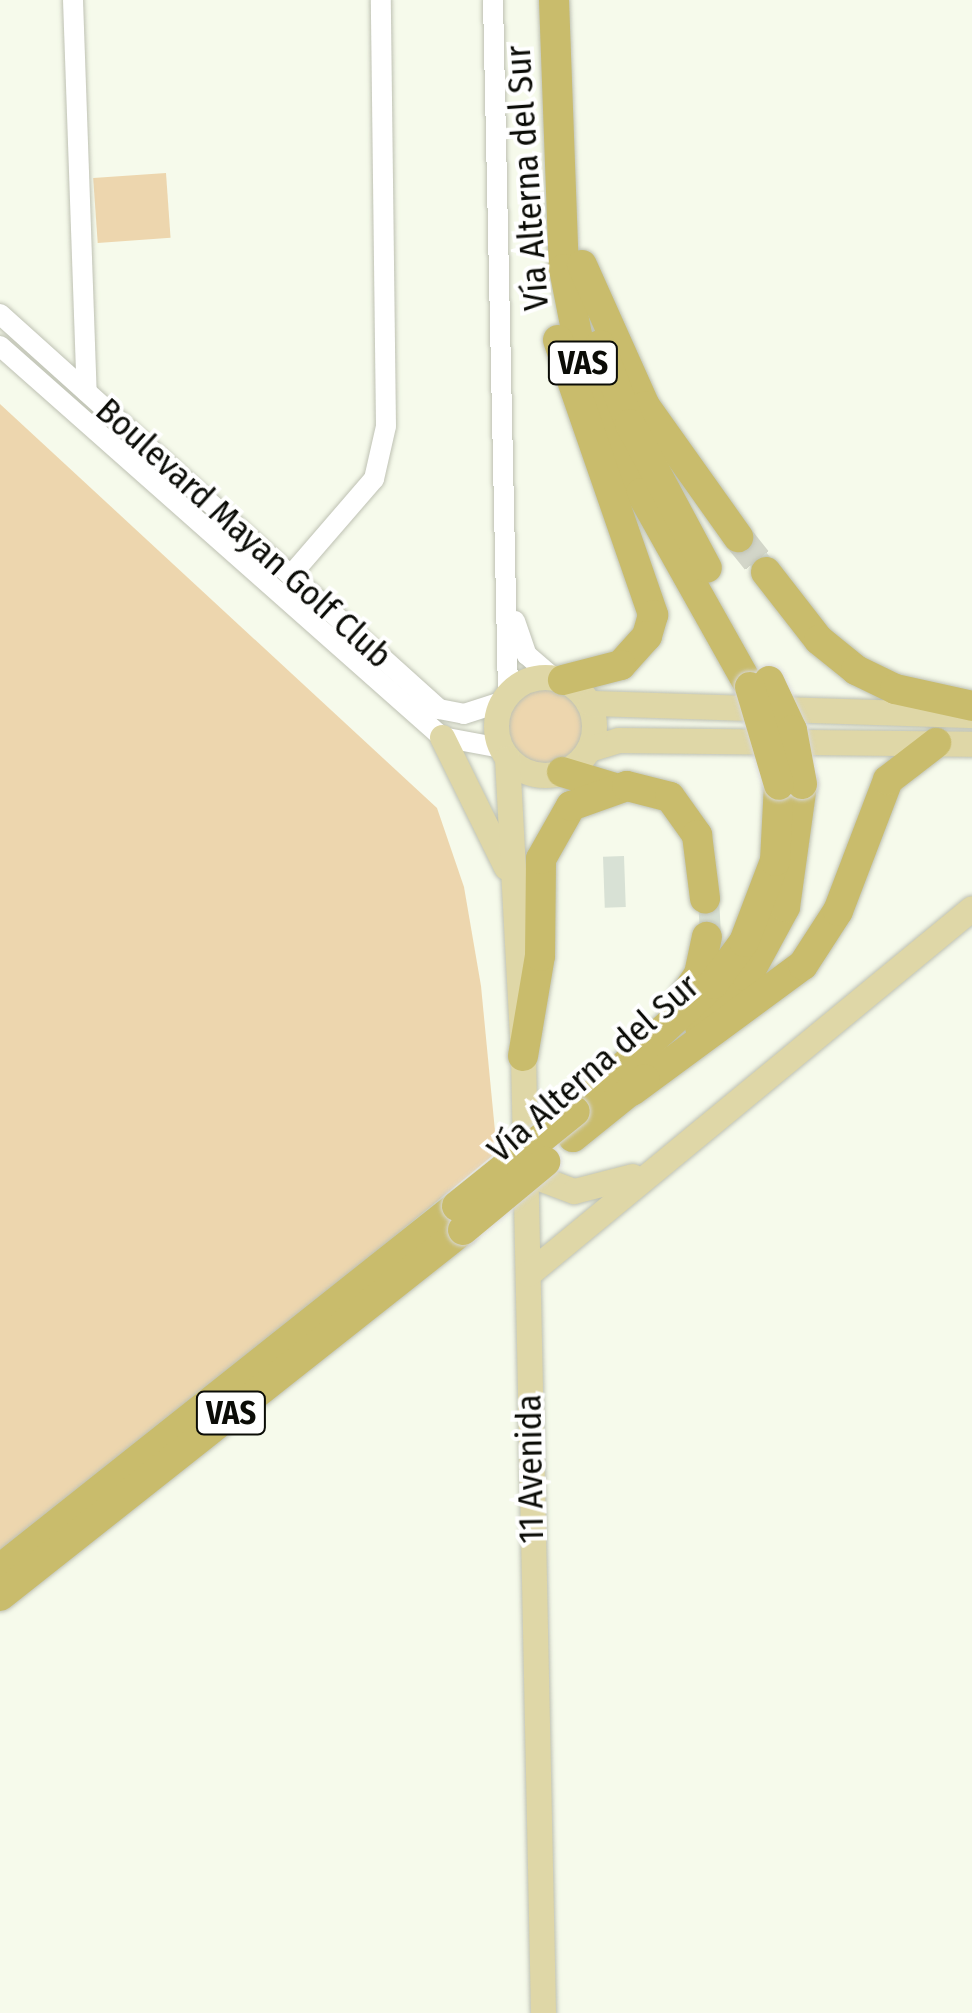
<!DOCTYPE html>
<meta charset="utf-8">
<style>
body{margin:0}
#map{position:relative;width:972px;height:2013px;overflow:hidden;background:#f6faeb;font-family:"Fira Sans Condensed",sans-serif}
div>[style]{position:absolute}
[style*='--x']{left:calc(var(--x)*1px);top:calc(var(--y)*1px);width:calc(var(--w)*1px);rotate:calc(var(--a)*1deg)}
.green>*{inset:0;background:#edd6ae;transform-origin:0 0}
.round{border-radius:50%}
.building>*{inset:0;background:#d8e1d5;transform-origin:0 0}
.highway-tunnel>*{height:30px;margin-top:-15px;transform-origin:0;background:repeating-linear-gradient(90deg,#d3d6c9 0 30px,transparent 0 45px)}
.roads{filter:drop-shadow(0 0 2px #bec1b3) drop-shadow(0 0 2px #bec1b3)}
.minor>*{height:20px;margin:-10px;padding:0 10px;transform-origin:10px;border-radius:10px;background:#fff}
.major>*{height:25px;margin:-12.5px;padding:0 12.5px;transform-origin:12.5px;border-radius:12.5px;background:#dfd7a7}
.major>.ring{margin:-12.5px;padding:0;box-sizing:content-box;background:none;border:25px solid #dfd7a7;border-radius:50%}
.highway>*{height:30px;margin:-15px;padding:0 15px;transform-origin:15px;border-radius:15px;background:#c9bc6c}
.bridges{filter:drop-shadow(0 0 2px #d8d8d7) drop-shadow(0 0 2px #d8d8d7)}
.highway-bridge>*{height:30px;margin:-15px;padding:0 15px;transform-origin:15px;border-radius:15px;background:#c9bc6c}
span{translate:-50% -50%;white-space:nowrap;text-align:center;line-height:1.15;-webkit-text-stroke:8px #fff;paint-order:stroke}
.shield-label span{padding:2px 8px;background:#fff;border:2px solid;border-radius:8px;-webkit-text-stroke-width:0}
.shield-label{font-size:32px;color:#0b0c07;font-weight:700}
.street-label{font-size:35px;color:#0b0c07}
</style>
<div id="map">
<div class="green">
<i style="left:166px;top:173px;width:65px;height:73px;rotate:86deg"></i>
<i style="clip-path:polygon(0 404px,437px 808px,464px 887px,481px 986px,497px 1152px,0 1561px)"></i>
<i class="round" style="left:505px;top:685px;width:80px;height:80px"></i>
</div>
<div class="building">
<i style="left:748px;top:529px;width:46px;height:21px;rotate:52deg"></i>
<i style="left:624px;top:856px;width:51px;height:21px;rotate:88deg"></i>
<i style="left:719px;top:897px;width:39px;height:21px;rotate:87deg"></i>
</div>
<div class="highway-tunnel">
<i style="--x:738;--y:537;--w:45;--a:51.3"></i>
</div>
<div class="roads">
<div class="minor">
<i style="--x:73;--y:0;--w:392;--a:88"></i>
<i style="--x:493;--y:0;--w:692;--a:88.76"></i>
<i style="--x:0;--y:314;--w:591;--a:41.98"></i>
<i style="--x:439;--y:709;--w:25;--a:11"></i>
<i style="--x:464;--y:714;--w:39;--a:-18"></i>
<i style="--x:0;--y:346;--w:590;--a:41.5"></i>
<i style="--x:442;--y:737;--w:60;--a:10.6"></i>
<i style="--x:291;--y:575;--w:127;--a:-49.2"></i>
<i style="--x:374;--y:479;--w:54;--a:-77.2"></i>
<i style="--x:386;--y:426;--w:426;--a:-90.7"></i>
<i style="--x:515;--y:621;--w:36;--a:71"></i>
<i style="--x:527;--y:655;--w:33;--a:41"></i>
</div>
<div class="major">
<i class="ring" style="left:496px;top:677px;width:73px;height:73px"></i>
<i style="--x:590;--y:703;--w:382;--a:1.8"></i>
<i style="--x:442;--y:737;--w:145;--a:63.8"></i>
<i style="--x:589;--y:749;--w:30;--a:-17"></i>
<i style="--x:618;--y:740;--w:354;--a:0.6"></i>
<i style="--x:507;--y:758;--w:298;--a:86.9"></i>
<i style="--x:523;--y:1056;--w:957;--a:88.8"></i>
<i style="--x:527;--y:1154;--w:29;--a:59"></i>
<i style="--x:542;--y:1179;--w:34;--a:21"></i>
<i style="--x:574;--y:1191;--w:60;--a:-14.5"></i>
<i style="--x:528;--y:1274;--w:575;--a:-39.5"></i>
</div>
<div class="highway">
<i style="--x:554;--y:0;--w:269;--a:87.9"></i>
<i style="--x:564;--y:269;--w:93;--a:78.8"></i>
<i style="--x:582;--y:360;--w:145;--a:66.1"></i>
<i style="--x:641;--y:493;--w:223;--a:60.7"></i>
<i style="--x:582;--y:265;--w:154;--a:65.9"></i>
<i style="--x:645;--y:406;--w:161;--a:54.6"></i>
<i style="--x:558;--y:340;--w:291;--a:70.9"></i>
<i style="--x:653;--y:615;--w:22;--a:106"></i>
<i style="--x:647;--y:636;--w:39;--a:132"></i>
<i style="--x:621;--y:665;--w:60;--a:165.5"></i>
<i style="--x:600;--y:345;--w:85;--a:69.2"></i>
<i style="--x:630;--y:424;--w:163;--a:61.9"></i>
<i style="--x:766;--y:572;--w:86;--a:52.1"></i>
<i style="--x:819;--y:640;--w:48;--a:39"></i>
<i style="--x:856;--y:670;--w:43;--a:26"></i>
<i style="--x:895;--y:689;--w:79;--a:12.4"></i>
<i style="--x:562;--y:772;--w:52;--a:16.7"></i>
<i style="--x:683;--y:998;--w:29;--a:-56"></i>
<i style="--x:699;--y:974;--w:38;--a:-78"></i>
<i style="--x:700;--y:1027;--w:69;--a:-46.8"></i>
<i style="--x:747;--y:977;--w:80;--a:-61.5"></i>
<i style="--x:785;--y:907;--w:124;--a:-82.1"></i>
<i style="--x:523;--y:1056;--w:101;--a:-80.4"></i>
<i style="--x:540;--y:956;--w:97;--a:-89.4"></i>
<i style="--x:541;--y:859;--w:61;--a:-60.5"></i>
<i style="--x:571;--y:806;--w:59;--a:-19.7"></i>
<i style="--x:627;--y:786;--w:44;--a:14.3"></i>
<i style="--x:670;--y:797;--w:47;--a:54.6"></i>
<i style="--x:697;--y:835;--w:64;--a:82.8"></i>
<i style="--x:632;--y:1091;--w:212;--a:-36.4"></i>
<i style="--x:803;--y:965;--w:64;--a:-57.1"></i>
<i style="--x:838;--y:911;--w:140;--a:-69.1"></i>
<i style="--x:888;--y:780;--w:61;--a:-37.6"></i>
<i style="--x:575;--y:1111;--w:188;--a:-42.6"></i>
<i style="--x:713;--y:984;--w:52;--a:-53.6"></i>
<i style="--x:744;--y:942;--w:87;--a:-69.1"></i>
<i style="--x:775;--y:861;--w:76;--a:-87"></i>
<i style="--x:573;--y:1137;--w:92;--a:-38.9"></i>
<i style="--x:0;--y:1569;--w:584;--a:-38.46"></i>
<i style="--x:0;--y:1596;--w:590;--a:-38.33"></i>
</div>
</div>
<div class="bridges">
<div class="highway-bridge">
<i style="--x:769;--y:681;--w:54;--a:64.9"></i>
<i style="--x:792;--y:730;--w:55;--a:79.5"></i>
<i style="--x:750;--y:687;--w:102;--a:73.5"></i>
<i style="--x:457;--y:1206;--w:151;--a:-38.8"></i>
<i style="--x:463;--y:1230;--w:107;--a:-39.7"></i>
</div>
</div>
<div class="shield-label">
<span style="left:583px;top:363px">VAS</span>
<span style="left:231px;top:1413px">VAS</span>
</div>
<div class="street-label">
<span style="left:527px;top:178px;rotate:-94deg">Vía Alterna del Sur</span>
<span style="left:244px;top:533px;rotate:42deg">Boulevard Mayan Golf Club</span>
<span style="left:593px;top:1068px;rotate:-41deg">Vía Alterna del Sur</span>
<span style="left:530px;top:1469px;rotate:-91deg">11 Avenida</span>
</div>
</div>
